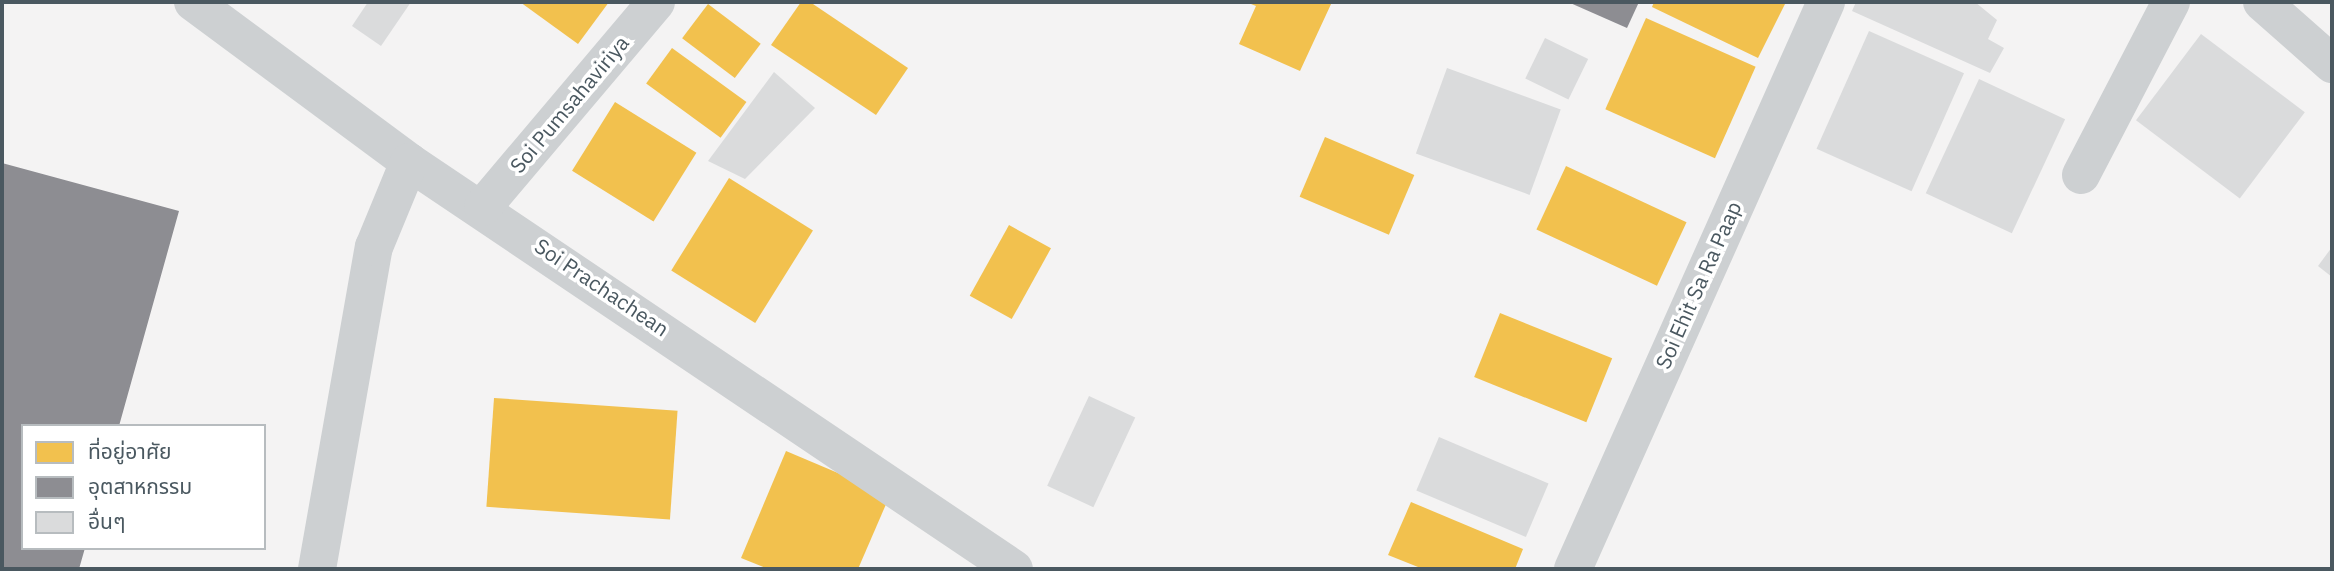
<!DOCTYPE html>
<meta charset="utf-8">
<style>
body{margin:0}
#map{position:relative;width:2334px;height:571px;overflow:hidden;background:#f4f3f3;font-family:"IBM Plex Sans","Noto Sans Thai",sans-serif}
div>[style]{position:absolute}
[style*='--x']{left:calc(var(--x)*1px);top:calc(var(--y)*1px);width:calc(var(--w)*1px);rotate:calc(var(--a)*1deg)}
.homes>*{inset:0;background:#f2c14e;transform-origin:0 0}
.industry>*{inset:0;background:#8d8d92}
.building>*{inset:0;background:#dadbdc;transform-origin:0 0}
.street>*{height:38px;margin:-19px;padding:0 19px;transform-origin:19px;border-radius:19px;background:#cdd0d2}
.secondary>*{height:38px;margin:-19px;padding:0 19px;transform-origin:19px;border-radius:19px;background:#cdd0d2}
span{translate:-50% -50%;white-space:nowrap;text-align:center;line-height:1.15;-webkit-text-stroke:7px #fff;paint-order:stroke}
.street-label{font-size:21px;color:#4a5860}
.frame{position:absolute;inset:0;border:4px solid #4a5860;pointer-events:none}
.legend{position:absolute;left:21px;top:424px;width:245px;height:126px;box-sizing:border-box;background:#fff;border:2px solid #b7bcbf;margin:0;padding:9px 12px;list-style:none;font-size:21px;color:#4a5860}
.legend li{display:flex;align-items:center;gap:14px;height:35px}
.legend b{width:35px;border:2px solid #b7bcbf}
</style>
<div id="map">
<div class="homes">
<i style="clip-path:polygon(520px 2px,609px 2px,578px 44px)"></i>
<i style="clip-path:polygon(801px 2px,810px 2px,908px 68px,876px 115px,771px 45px)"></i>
<i style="clip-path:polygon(1246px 2px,1332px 2px,1300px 71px,1239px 44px,1256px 6px)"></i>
<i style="clip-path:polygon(1654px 2px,1786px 2px,1758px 58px,1652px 7px)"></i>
<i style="left:708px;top:4px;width:66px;height:43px;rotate:37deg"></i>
<i style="left:1646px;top:18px;width:120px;height:100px;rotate:24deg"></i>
<i style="left:672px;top:48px;width:92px;height:44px;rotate:36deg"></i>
<i style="left:615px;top:102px;width:96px;height:81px;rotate:32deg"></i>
<i style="left:1325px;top:137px;width:97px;height:65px;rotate:23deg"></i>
<i style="left:1566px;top:166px;width:133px;height:70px;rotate:25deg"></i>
<i style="left:729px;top:178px;width:99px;height:109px;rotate:32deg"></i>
<i style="left:1009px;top:225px;width:48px;height:81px;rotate:29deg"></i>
<i style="left:1500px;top:313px;width:121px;height:69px;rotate:22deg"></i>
<i style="left:494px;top:398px;width:184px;height:109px;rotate:4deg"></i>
<i style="clip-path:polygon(786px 451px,890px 495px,858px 569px,768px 569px,741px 558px)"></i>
<i style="clip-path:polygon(1411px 502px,1523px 549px,1515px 569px,1423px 569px,1388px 555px)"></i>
</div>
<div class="industry">
<i style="clip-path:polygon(1568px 2px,1639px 2px,1627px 28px)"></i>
<i style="clip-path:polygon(2px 163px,179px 211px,119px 426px,23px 426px,23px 548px,85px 548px,79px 569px,2px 569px)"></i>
</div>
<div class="building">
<i style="clip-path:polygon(368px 2px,411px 2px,381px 46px,352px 26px)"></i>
<i style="clip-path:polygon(1856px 2px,1975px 2px,1997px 20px,1988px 39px,2004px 48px,1990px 73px,1852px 11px)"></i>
<i style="left:1869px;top:31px;width:104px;height:129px;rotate:24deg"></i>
<i style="left:2201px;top:34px;width:130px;height:108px;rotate:37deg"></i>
<i style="left:1545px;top:38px;width:48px;height:45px;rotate:26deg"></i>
<i style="left:1447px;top:68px;width:121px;height:91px;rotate:20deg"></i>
<i style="clip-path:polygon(774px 72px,815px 108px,745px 179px,708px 161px)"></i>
<i style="left:1979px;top:79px;width:95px;height:126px;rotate:25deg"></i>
<i style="clip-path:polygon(2332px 247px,2332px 277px,2318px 266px)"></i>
<i style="left:1089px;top:396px;width:51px;height:99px;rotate:25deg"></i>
<i style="left:1439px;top:437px;width:119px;height:58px;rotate:23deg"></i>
</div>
<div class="street">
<i style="--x:193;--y:2;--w:269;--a:36.5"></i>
<i style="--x:409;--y:162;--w:729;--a:33.93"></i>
<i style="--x:2081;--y:175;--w:195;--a:-62.5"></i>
<i style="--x:483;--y:207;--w:268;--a:-49.8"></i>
<i style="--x:317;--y:569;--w:327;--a:-80"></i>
<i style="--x:374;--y:247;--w:92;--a:-67.6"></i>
<i style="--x:1573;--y:569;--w:621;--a:-65.95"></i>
</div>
<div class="secondary">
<i style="--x:2262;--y:2;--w:94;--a:41.5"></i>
</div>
<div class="street-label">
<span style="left:569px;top:104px;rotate:-50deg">Soi Pumsahaviriya</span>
<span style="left:1698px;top:285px;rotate:-66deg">Soi Ehit Sa Ra Paap</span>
<span style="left:602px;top:287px;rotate:34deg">Soi Prachachean</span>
</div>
<div class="frame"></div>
<ul class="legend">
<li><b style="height:19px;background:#f2c14e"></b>ที่อยู่อาศัย</li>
<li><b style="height:19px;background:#8d8d92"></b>อุตสาหกรรม</li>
<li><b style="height:19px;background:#dadbdc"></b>อื่นๆ</li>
</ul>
</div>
